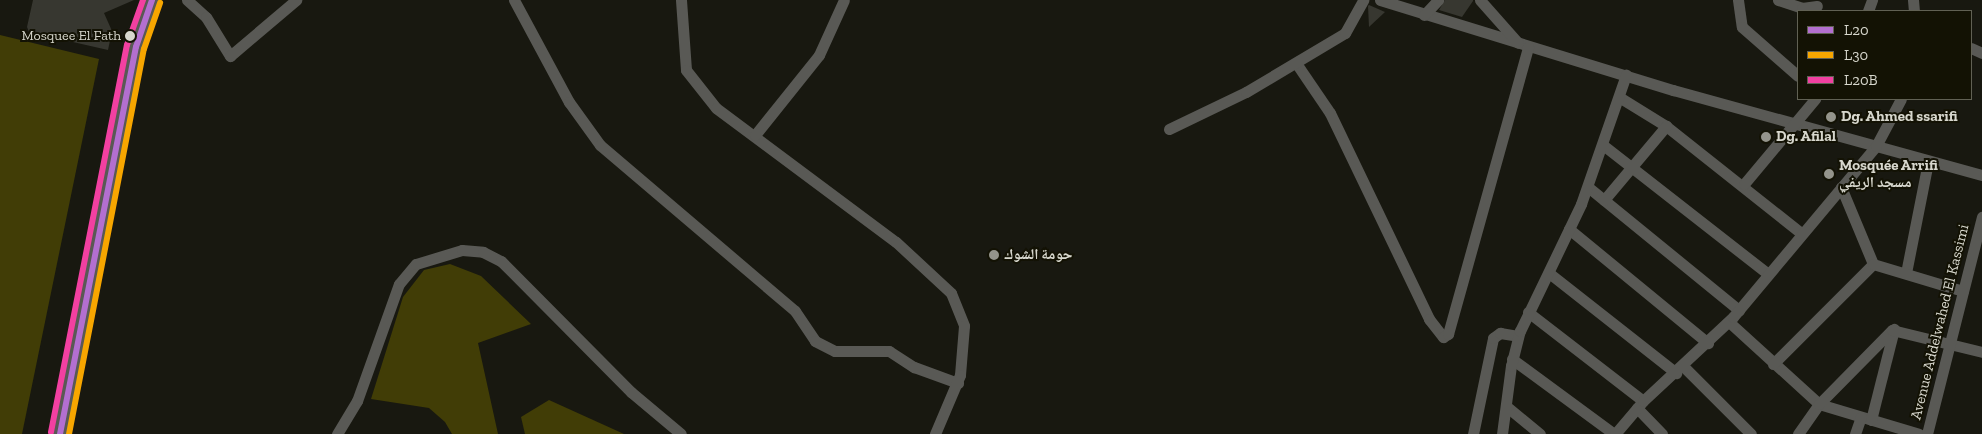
<!DOCTYPE html>
<meta charset="utf-8">
<style>
body{margin:0}
#map{position:relative;width:1982px;height:434px;overflow:hidden;background:#181810;font-family:"Zilla Slab","Noto Naskh Arabic",serif}
div>[style]{position:absolute}
[style*='--x']{left:calc(var(--x)*1px);top:calc(var(--y)*1px);width:calc(var(--w)*1px);rotate:calc(var(--a)*1deg)}
.green>*{inset:0;background:#413d06}
.building>*{inset:0;background:#373730}
.minor>*{height:11px;margin:-5.5px;padding:0 5.5px;transform-origin:5.5px;border-radius:5.5px;background:#595955}
.primary>*{height:18px;margin:-9px;padding:0 9px;transform-origin:9px;border-radius:9px;background:#595954}
.bus-1>*{height:6px;margin:-3px;padding:0 3px;transform-origin:3px;border-radius:3px;background:#b36fd0}
.bus-2>*{height:6px;margin:-3px;padding:0 3px;transform-origin:3px;border-radius:3px;background:#f7a600}
.bus-3>*{height:6px;margin:-3px;padding:0 3px;transform-origin:3px;border-radius:3px;background:#f240a1}
.dots>*{width:14px;height:14px;translate:-50% -50%;box-sizing:border-box;border:2px solid #131204;border-radius:50%}
span{translate:-50% -50%;white-space:nowrap;text-align:center;line-height:1.15;-webkit-text-stroke:4px #131204;paint-order:stroke}
.bus-label{font-size:14px;color:#d7d7cd}
.right{translate:-100% -50%;text-align:right}
.poi-label{font-size:15px;color:#d7d7cd;font-weight:700}
.left{translate:0 -50%;text-align:left}
.street-label{font-size:15px;color:#d7d7cd}
.legend{position:absolute;left:1797px;top:10px;width:175px;height:90px;box-sizing:border-box;background:#131204;border:1px solid #616154;margin:0;padding:6px 9px;list-style:none;font-size:15px;color:#d7d7cd}
.legend li{display:flex;align-items:center;gap:10px;height:25px}
.legend b{width:25px;border:1px solid #616154}
</style>
<div id="map">
<div class="green">
<i style="clip-path:polygon(0 35px,99px 59px,22px 434px,0 434px)"></i>
<i style="clip-path:polygon(450px 264px,481px 276px,531px 324px,478px 343px,498px 434px,452px 434px,445px 422px,429px 408px,371px 399px,403px 297px,424px 270px)"></i>
<i style="clip-path:polygon(549px 400px,624px 434px,525px 434px,521px 417px)"></i>
</div>
<div class="building">
<i style="clip-path:polygon(33px 0,134px 0,104px 13px,112px 31px,108px 50px,29px 32px,27px 27px)"></i>
<i style="clip-path:polygon(1445px 0,1473px 0,1473px 1px,1462px 17px,1439px 10px)"></i>
<i style="clip-path:polygon(1369px 5px,1385px 12px,1369px 27px,1368px 6px)"></i>
</div>
<div class="minor">
<i style="--x:187;--y:0;--w:25;--a:42"></i>
<i style="--x:206;--y:17;--w:46;--a:58.4"></i>
<i style="--x:230;--y:56;--w:87;--a:-40.3"></i>
<i style="--x:514;--y:0;--w:116;--a:61.7"></i>
<i style="--x:569;--y:102;--w:53;--a:54.2"></i>
<i style="--x:600;--y:145;--w:256;--a:40.4"></i>
<i style="--x:795;--y:311;--w:36;--a:56"></i>
<i style="--x:815;--y:341;--w:22;--a:27"></i>
<i style="--x:835;--y:351;--w:54;--a:0"></i>
<i style="--x:889;--y:351;--w:30;--a:33"></i>
<i style="--x:914;--y:367;--w:47;--a:20"></i>
<i style="--x:681;--y:0;--w:70;--a:85.9"></i>
<i style="--x:686;--y:70;--w:48;--a:51.7"></i>
<i style="--x:716;--y:108;--w:224;--a:36.7"></i>
<i style="--x:896;--y:242;--w:75;--a:42.8"></i>
<i style="--x:951;--y:293;--w:35;--a:68"></i>
<i style="--x:964;--y:326;--w:49;--a:94.7"></i>
<i style="--x:960;--y:375;--w:64;--a:113"></i>
<i style="--x:1380;--y:0;--w:307;--a:17.1"></i>
<i style="--x:1673;--y:90;--w:320;--a:15.4"></i>
<i style="--x:1480;--y:0;--w:57;--a:48.5"></i>
<i style="--x:1738;--y:0;--w:27;--a:82"></i>
<i style="--x:1742;--y:27;--w:74;--a:41.2"></i>
<i style="--x:1778;--y:0;--w:25;--a:18"></i>
<i style="--x:1802;--y:8;--w:15;--a:-8"></i>
<i style="--x:1913;--y:0;--w:11;--a:85"></i>
<i style="--x:1868;--y:11;--w:12;--a:-70"></i>
<i style="--x:1424;--y:15;--w:21;--a:-47"></i>
<i style="--x:1971;--y:48;--w:12;--a:24"></i>
<i style="--x:1296;--y:63;--w:60;--a:55.8"></i>
<i style="--x:1330;--y:113;--w:229;--a:64.3"></i>
<i style="--x:1429;--y:319;--w:23;--a:52"></i>
<i style="--x:1443;--y:337;--w:6;--a:-31"></i>
<i style="--x:1448;--y:334;--w:298;--a:-74.4"></i>
<i style="--x:1619;--y:97;--w:55;--a:31.7"></i>
<i style="--x:1666;--y:126;--w:172;--a:38.4"></i>
<i style="--x:1169;--y:129;--w:85;--a:-25.7"></i>
<i style="--x:1246;--y:92;--w:115;--a:-30.8"></i>
<i style="--x:1345;--y:33;--w:38;--a:-61"></i>
<i style="--x:755;--y:135;--w:102;--a:-51.3"></i>
<i style="--x:819;--y:55;--w:60;--a:-65.6"></i>
<i style="--x:1603;--y:145;--w:209;--a:38"></i>
<i style="--x:1744;--y:184;--w:111;--a:-50.1"></i>
<i style="--x:1588;--y:187;--w:195;--a:39.2"></i>
<i style="--x:1841;--y:187;--w:83;--a:67.4"></i>
<i style="--x:1604;--y:200;--w:97;--a:-50"></i>
<i style="--x:1569;--y:229;--w:180;--a:39.4"></i>
<i style="--x:1549;--y:273;--w:162;--a:38.2"></i>
<i style="--x:1906;--y:273;--w:113;--a:-78.8"></i>
<i style="--x:1528;--y:312;--w:145;--a:37.7"></i>
<i style="--x:1729;--y:322;--w:122;--a:42.3"></i>
<i style="--x:1819;--y:404;--w:104;--a:16.7"></i>
<i style="--x:1512;--y:359;--w:127;--a:36.3"></i>
<i style="--x:1773;--y:364;--w:141;--a:-45"></i>
<i style="--x:1873;--y:264;--w:94;--a:16.7"></i>
<i style="--x:1683;--y:366;--w:96;--a:45"></i>
<i style="--x:1506;--y:406;--w:44;--a:39.5"></i>
<i style="--x:1637;--y:408;--w:36;--a:46"></i>
<i style="--x:1871;--y:420;--w:94;--a:-75.8"></i>
<i style="--x:337;--y:434;--w:39;--a:-59"></i>
<i style="--x:357;--y:401;--w:124;--a:-70.3"></i>
<i style="--x:399;--y:284;--w:26;--a:-50"></i>
<i style="--x:416;--y:264;--w:48;--a:-16.9"></i>
<i style="--x:462;--y:250;--w:21;--a:5"></i>
<i style="--x:483;--y:252;--w:20;--a:27"></i>
<i style="--x:501;--y:261;--w:185;--a:45.2"></i>
<i style="--x:631;--y:392;--w:65;--a:40"></i>
<i style="--x:1473;--y:434;--w:98;--a:-78.2"></i>
<i style="--x:1493;--y:338;--w:9;--a:-36"></i>
<i style="--x:1500;--y:333;--w:18;--a:9"></i>
<i style="--x:1502;--y:434;--w:69;--a:-82.5"></i>
<i style="--x:1511;--y:366;--w:36;--a:-76"></i>
<i style="--x:1520;--y:331;--w:141;--a:-64.3"></i>
<i style="--x:1581;--y:204;--w:137;--a:-70.8"></i>
<i style="--x:1615;--y:434;--w:43;--a:-49.7"></i>
<i style="--x:1643;--y:401;--w:123;--a:-43"></i>
<i style="--x:1733;--y:317;--w:223;--a:-50.1"></i>
<i style="--x:1876;--y:146;--w:53;--a:-62"></i>
<i style="--x:1798;--y:434;--w:37;--a:-55"></i>
<i style="--x:1819;--y:404;--w:104;--a:-45.4"></i>
<i style="--x:1892;--y:330;--w:93;--a:13.7"></i>
<i style="--x:1855;--y:434;--w:18;--a:-71"></i>
<i style="--x:1927;--y:434;--w:224;--a:-75.8"></i>
</div>
<div class="primary">
<i style="--x:60;--y:434;--w:394;--a:-78.9"></i>
<i style="--x:136;--y:47;--w:50;--a:-71.2"></i>
</div>
<div class="bus-1">
<i style="--x:60;--y:434;--w:394;--a:-78.9"></i>
<i style="--x:136;--y:47;--w:50;--a:-71.2"></i>
</div>
<div class="bus-2">
<i style="--x:69;--y:434;--w:392;--a:-79"></i>
<i style="--x:144;--y:49;--w:49;--a:-70.8"></i>
</div>
<div class="bus-3">
<i style="--x:51;--y:432;--w:394;--a:-78.9"></i>
<i style="--x:127;--y:45;--w:48;--a:-70.4"></i>
</div>
<div class="dots">
<i style="left:130px;top:36px;background:#d7d7cd"></i>
<i style="left:1831px;top:117px;background:#94948b"></i>
<i style="left:1766px;top:137px;background:#94948b"></i>
<i style="left:1829px;top:174px;background:#94948b"></i>
<i style="left:994px;top:255px;background:#94948b"></i>
</div>
<div class="bus-label">
<span class="right" style="left:121px;top:36px">Mosquee El Fath</span>
</div>
<div class="poi-label">
<span class="left" style="left:1841px;top:117px">Dg. Ahmed ssarifi</span>
<span class="left" style="left:1776px;top:137px">Dg. Afilal</span>
<span class="left" style="left:1839px;top:174px">Mosquée Arrifi<br>مسجد الريفي</span>
<span class="left" style="left:1004px;top:255px">حومة الشوك</span>
</div>
<div class="street-label">
<span style="left:1940px;top:322px;rotate:-76deg">Avenue Addelwahed El Kassimi</span>
</div>
<ul class="legend">
<li><b style="height:6px;background:#b36fd0"></b>L20</li>
<li><b style="height:6px;background:#f7a600"></b>L30</li>
<li><b style="height:6px;background:#f240a1"></b>L20B</li>
</ul>
</div>
